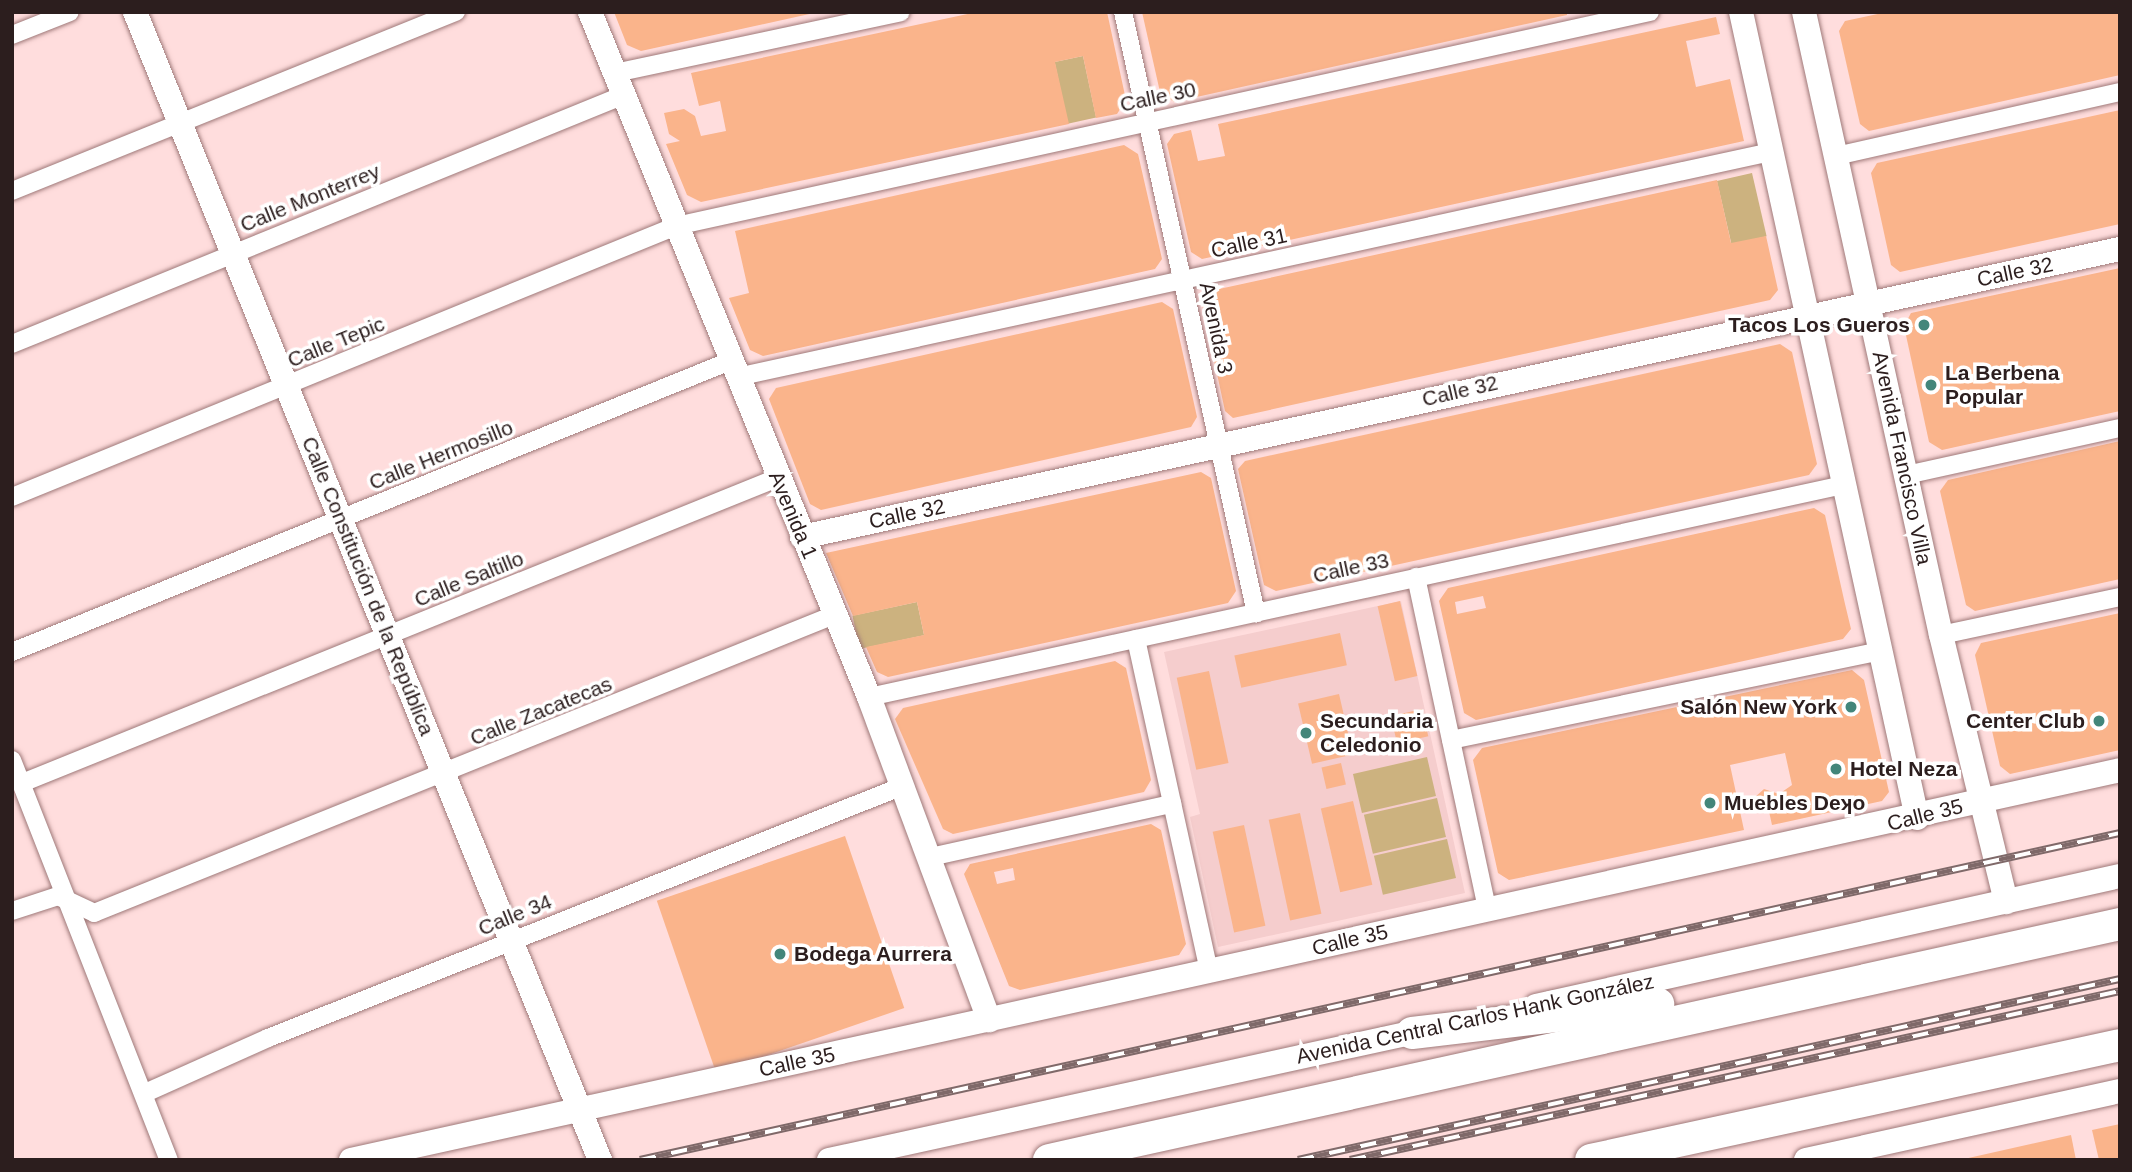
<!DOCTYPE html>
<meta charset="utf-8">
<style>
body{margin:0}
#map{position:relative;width:2132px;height:1172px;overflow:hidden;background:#fdd;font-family:Helvetica,sans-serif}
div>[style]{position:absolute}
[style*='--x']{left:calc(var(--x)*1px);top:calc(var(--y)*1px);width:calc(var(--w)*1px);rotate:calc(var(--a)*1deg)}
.built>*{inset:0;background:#f5cdcd}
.green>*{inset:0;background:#ccb27f;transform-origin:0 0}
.building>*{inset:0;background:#fab48b;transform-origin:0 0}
.roads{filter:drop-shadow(0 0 2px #9f7979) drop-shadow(0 0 2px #9f7979)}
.street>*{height:18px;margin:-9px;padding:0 9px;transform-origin:9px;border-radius:9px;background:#fff}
.secondary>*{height:24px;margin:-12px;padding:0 12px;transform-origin:12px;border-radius:12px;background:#fff}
.highway>*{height:32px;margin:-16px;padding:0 16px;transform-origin:16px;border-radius:16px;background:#fff}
.rail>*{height:8px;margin-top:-4px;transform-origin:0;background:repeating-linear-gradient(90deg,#fff 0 16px,#7f6969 0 32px);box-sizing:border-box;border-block:2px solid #7f6969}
.dots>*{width:19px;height:19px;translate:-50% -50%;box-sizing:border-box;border:4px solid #fff;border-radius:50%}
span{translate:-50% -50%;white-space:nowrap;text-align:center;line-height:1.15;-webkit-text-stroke:7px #fff;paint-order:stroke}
.street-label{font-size:21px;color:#2c1e1e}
.poi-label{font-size:21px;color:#2c1e1e;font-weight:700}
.right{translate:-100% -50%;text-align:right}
.left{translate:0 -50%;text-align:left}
.frame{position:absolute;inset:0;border:14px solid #2c1e1e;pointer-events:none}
</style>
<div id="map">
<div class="built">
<i style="clip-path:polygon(1401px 601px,1465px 893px,1218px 947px,1190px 817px,1200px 814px,1164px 652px)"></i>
</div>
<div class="green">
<i style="left:1083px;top:56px;width:63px;height:29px;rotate:78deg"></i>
<i style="left:1752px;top:173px;width:65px;height:36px;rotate:77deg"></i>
<i style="left:917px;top:602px;width:34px;height:66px;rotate:78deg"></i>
<i style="left:1427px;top:757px;width:40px;height:76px;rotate:77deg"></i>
<i style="left:1437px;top:798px;width:40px;height:75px;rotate:77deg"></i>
<i style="left:1447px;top:839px;width:40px;height:75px;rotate:77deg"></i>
</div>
<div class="building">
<i style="clip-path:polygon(614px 12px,814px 12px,814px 13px,641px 51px,627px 45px)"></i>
<i style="clip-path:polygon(977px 12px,1107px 12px,1126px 100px,1117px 114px,1096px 118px,1083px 56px,1055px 62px,1069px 124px,701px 202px,687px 195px,666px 144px,680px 141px,669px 134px,664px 113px,684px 109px,695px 116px,701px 136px,726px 131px,720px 101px,699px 106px,691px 73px)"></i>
<i style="clip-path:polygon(1142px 12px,1567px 12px,1567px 15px,1174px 102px,1160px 92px)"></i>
<i style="clip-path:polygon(1887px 12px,2120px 12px,2120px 75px,1869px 131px,1860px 124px,1839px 31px,1845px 21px)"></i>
<i style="clip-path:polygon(1716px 17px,1720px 34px,1686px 41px,1696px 87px,1730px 79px,1744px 141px,1202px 259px,1191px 252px,1167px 144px,1174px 134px,1191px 130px,1198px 161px,1225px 156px,1218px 124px)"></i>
<i style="clip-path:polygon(2120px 110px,2120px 224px,1900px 272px,1891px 265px,1871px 173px,1877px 163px)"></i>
<i style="clip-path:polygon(1124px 145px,1138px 154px,1162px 259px,1155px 269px,763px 356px,750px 350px,729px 298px,749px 293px,735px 231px)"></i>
<i style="clip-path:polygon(1717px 180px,1731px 243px,1766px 236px,1778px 290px,1770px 300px,1233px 418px,1225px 411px,1202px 304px,1210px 291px)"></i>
<i style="clip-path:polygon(2120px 268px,2120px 411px,1942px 450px,1929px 442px,1904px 326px,1911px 313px)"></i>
<i style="clip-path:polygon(1162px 302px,1173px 309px,1197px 417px,1191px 427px,821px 510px,810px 504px,769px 399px,776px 388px)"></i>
<i style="clip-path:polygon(1780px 344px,1792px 352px,1817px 464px,1809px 475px,1276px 591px,1264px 585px,1238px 469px,1245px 461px)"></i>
<i style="clip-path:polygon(2120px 441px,2120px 579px,1975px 611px,1966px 605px,1940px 491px,1948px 480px)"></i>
<i style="clip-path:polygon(1201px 472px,1211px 478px,1236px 591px,1228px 603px,1095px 632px,888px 677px,877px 672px,866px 647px,924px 635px,917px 602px,853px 616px,826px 553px)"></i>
<i style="clip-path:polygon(evenodd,1814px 508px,1825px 515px,1845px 604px,1851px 629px,1843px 639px,1476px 720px,1464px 713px,1439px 601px,1448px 588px,1814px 508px,1483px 596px,1486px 608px,1457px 614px,1455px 602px,1483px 596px)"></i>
<i style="left:1400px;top:601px;width:77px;height:23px;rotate:77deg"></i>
<i style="clip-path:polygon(2120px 613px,2120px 750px,2010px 774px,2000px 766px,1975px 655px,1981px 643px)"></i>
<i style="left:1340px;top:633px;width:33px;height:108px;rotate:78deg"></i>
<i style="clip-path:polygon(1115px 661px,1126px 668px,1151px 780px,1144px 792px,953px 834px,943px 829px,895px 719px,903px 708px)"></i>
<i style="clip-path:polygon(1852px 670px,1864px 680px,1889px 792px,1882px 801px,1772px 825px,1768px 807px,1753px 805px,1754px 798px,1764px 789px,1779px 794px,1792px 785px,1785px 753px,1730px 765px,1744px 830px,1509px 880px,1498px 873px,1473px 760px,1482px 748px)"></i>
<i style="left:1209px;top:671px;width:94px;height:33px;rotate:78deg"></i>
<i style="left:1339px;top:694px;width:62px;height:42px;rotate:77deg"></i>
<i style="left:1422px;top:709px;width:28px;height:32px;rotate:77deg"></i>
<i style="left:1341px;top:763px;width:22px;height:20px;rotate:77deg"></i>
<i style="left:1353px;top:801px;width:86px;height:33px;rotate:77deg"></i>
<i style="left:1300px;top:813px;width:103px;height:32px;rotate:78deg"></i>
<i style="clip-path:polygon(evenodd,1151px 824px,1161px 830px,1186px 944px,1179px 955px,1020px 990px,1009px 986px,964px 874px,970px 864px,1151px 824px,1013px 868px,1015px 880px,997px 884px,994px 872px,1013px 868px)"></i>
<i style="left:1244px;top:825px;width:103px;height:32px;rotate:78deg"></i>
<i style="left:845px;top:836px;width:182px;height:199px;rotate:71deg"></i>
<i style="clip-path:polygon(2120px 1124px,2120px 1160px,2099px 1160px,2092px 1130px)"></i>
<i style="clip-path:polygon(2071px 1135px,2076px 1160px,1965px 1160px,1964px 1159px)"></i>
</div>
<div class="roads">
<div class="street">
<i style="--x:1123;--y:12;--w:616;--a:77.52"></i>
<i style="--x:12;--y:35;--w:62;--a:-21.6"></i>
<i style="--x:615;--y:73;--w:292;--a:-12"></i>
<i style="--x:1836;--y:156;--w:291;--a:-12.7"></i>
<i style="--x:12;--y:191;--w:479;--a:-22"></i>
<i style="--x:12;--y:344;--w:661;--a:-22.14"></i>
<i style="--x:737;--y:377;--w:1058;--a:-12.28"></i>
<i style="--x:1906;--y:475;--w:219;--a:-12.4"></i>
<i style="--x:12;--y:497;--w:717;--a:-22.2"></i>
<i style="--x:676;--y:226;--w:997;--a:-12.39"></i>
<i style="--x:1416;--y:577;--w:340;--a:77.9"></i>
<i style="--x:1941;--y:635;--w:183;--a:-12"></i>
<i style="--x:1136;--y:639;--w:341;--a:77.6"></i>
<i style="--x:12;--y:652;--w:775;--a:-22.06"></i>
<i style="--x:869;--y:697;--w:997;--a:-12.28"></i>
<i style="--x:1451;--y:740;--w:438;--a:-11.7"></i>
<i style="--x:12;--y:760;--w:430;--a:68.6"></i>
<i style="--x:22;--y:783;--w:814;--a:-22"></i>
<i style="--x:930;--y:857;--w:248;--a:-12.4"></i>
<i style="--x:12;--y:911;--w:48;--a:-18.1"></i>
<i style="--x:58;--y:896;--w:40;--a:25"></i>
<i style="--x:94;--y:913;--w:798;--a:-21.93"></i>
<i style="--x:145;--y:1093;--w:135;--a:-24.1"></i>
<i style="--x:268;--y:1038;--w:683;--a:-21.65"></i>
</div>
<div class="secondary">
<i style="--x:135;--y:12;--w:1239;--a:67.95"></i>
<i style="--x:590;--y:12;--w:740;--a:67.84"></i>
<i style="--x:869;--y:697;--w:345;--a:69.6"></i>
<i style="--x:1741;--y:12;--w:825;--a:77.68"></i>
<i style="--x:1804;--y:12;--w:638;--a:77.6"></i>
<i style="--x:1941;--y:635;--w:275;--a:76.3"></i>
<i style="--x:802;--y:537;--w:1349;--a:-12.33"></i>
<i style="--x:1536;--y:1006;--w:598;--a:-12.55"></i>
<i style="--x:351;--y:1160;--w:1811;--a:-12.43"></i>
<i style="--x:829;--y:1160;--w:614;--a:-12.32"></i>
<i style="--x:1806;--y:1160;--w:321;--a:-12.4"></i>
</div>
<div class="highway">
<i style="--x:1412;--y:1033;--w:248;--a:-6.7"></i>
<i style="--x:1049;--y:1160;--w:1097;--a:-12.43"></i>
<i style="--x:1591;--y:1160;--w:541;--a:-12.26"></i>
</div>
</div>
<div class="rail">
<i style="--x:640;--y:1160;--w:1516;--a:-12.46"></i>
<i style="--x:1298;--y:1160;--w:842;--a:-12.42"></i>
<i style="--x:1350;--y:1160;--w:788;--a:-12.38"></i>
</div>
<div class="dots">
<i style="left:1924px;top:325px;background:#43867a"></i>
<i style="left:1931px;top:385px;background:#43867a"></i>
<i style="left:1851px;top:707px;background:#43867a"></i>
<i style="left:2099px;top:721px;background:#43867a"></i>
<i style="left:1306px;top:733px;background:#43867a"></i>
<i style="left:1836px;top:769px;background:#43867a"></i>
<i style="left:1710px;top:803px;background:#43867a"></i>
<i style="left:780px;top:954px;background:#43867a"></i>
</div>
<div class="street-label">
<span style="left:1158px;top:97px;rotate:-12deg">Calle 30</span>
<span style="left:310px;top:198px;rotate:-22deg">Calle Monterrey</span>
<span style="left:1249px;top:243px;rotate:-12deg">Calle 31</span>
<span style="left:2015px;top:272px;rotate:-12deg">Calle 32</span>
<span style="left:1216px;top:328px;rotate:78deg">Avenida 3</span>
<span style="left:336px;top:342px;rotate:-22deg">Calle Tepic</span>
<span style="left:1460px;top:391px;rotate:-13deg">Calle 32</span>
<span style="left:441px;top:455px;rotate:-22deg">Calle Hermosillo</span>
<span style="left:1902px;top:458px;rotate:78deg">Avenida Francisco Villa</span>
<span style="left:907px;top:514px;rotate:-12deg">Calle 32</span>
<span style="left:793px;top:515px;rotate:67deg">Avenida 1</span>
<span style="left:1351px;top:568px;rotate:-12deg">Calle 33</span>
<span style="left:469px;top:579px;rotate:-22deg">Calle Saltillo</span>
<span style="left:368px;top:586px;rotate:68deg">Calle Constitución de la República</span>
<span style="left:541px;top:711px;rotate:-22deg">Calle Zacatecas</span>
<span style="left:1925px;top:815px;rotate:-14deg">Calle 35</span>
<span style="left:515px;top:915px;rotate:-22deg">Calle 34</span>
<span style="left:1350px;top:940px;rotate:-13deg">Calle 35</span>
<span style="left:1475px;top:1019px;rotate:-12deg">Avenida Central Carlos Hank González</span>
<span style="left:797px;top:1062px;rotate:-12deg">Calle 35</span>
</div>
<div class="poi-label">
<span class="right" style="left:1910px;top:325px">Tacos Los Gueros</span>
<span class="left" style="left:1945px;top:385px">La Berbena<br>Popular</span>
<span class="right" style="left:1837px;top:707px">Salón New York</span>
<span class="left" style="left:1320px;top:733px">Secundaria<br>Celedonio</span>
<span class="right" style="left:2085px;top:721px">Center Club</span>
<span class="left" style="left:1850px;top:769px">Hotel Neza</span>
<span class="left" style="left:1724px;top:803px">Muebles Deʞo</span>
<span class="left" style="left:794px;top:954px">Bodega Aurrera</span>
</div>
<div class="frame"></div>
</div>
